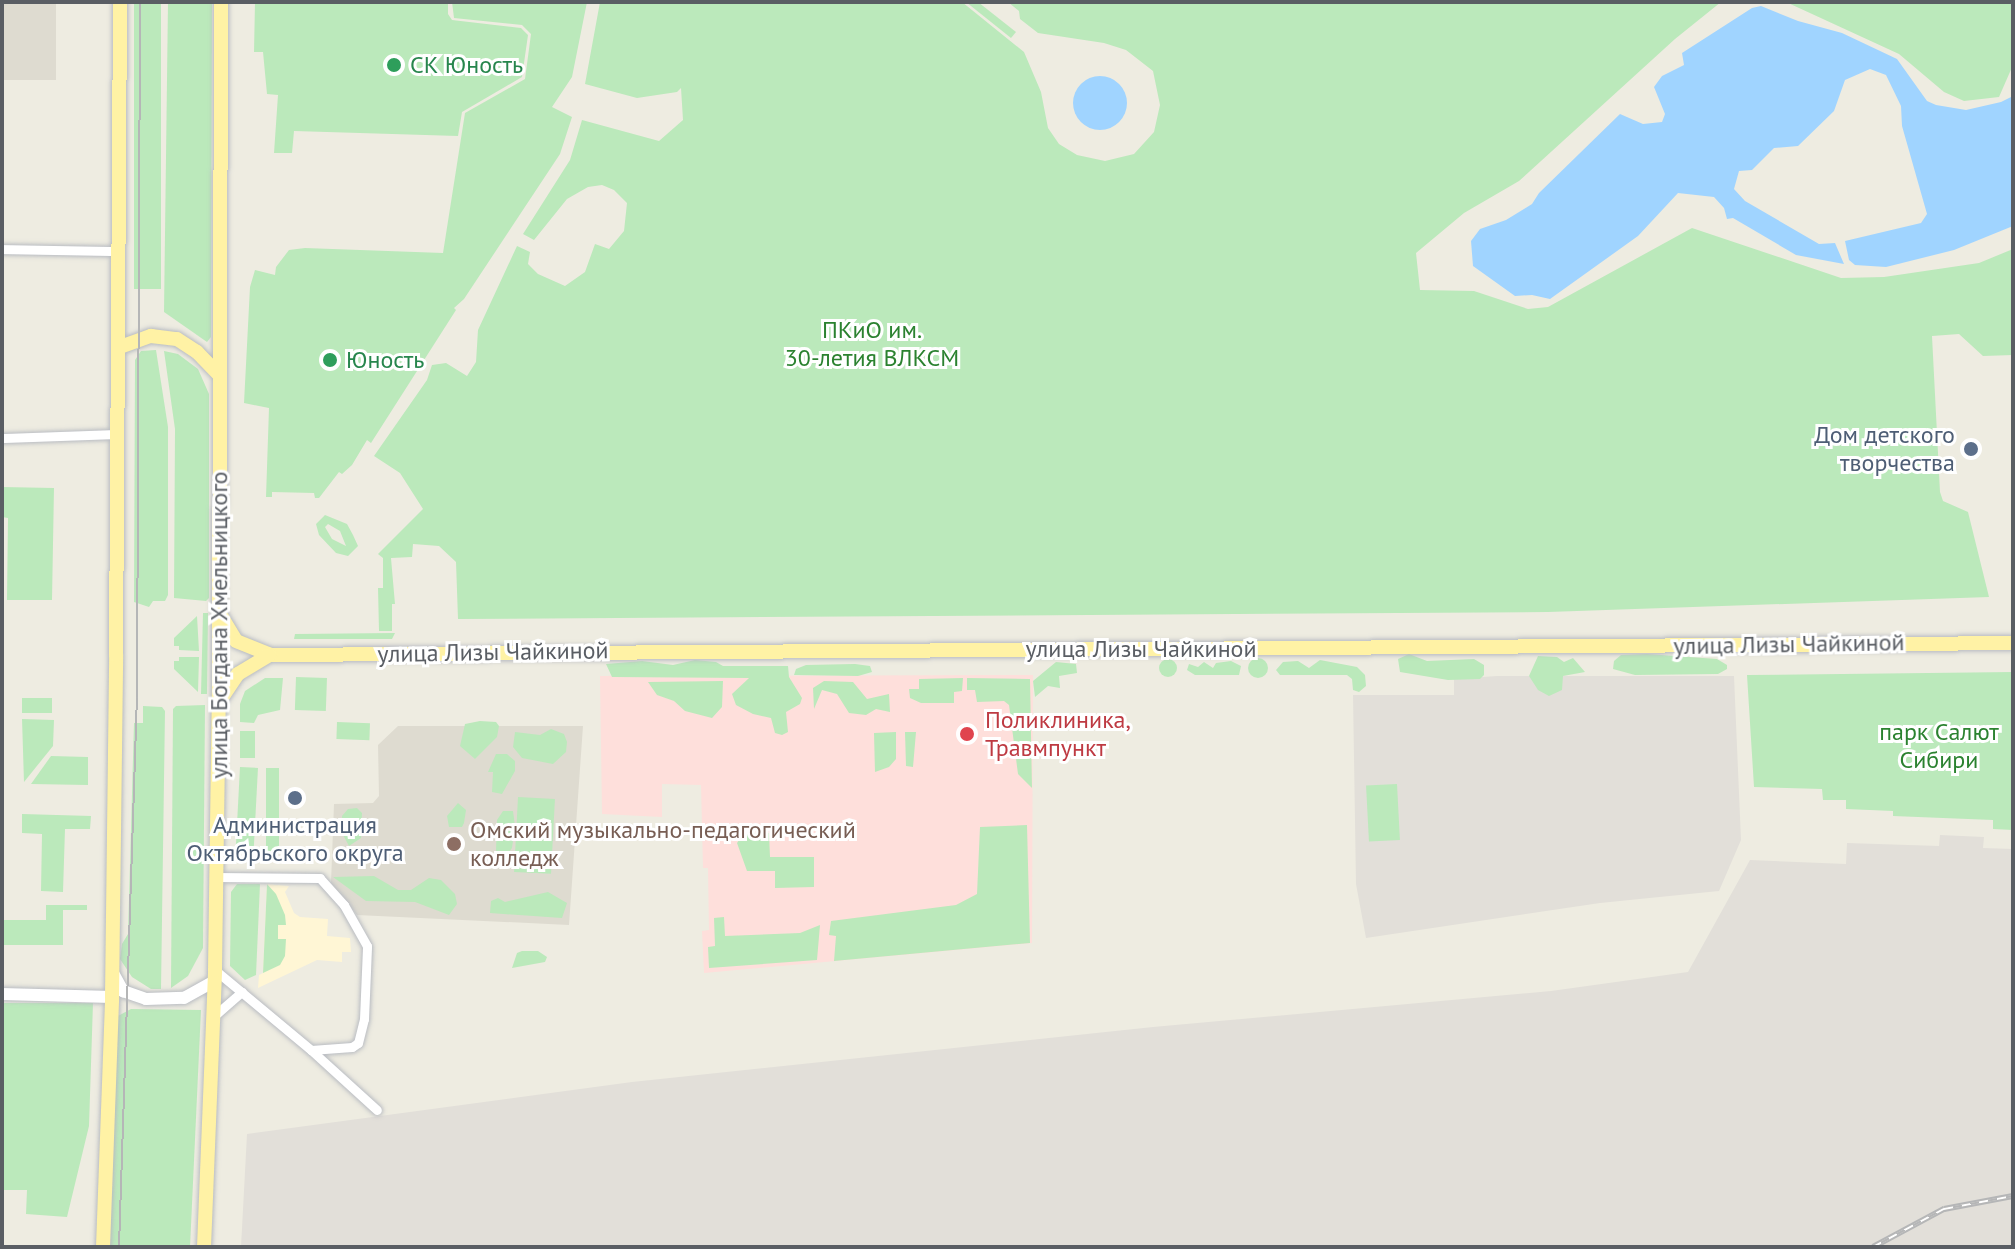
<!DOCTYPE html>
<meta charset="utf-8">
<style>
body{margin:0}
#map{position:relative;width:2015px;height:1249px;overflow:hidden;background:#eeece1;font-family:"PT Sans",sans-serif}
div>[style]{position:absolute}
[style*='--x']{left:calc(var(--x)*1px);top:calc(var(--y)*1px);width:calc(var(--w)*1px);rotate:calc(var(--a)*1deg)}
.commercial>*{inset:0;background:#fff6d5}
.industrial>*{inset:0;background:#e2dfd9}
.education>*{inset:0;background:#dedbd0;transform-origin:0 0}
.medical>*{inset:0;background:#fedfdb}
.green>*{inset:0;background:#bbe9bb;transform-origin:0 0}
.round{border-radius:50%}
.water>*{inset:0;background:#a0d4ff}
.roads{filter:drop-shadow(0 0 2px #b9bcc2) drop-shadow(0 0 2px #b9bcc2)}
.minor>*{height:9px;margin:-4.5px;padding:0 4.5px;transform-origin:4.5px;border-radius:4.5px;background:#fff}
.secondary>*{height:12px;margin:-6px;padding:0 6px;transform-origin:6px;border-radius:6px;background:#fff}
.primary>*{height:14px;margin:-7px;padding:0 7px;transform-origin:7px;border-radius:7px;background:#fff2a5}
.tram>*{height:2px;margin:-1px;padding:0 1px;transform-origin:1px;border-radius:1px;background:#b5b6b7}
.rail>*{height:6px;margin-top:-3px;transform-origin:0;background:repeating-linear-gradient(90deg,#fff 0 9px,#b5b6b7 0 18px);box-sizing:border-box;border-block:2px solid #b5b6b7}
.dots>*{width:22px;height:22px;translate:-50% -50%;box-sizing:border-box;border:4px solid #fff;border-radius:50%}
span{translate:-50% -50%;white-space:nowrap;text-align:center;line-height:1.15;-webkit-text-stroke:6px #fff;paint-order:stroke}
.leisure-label{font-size:24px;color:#27864d}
.left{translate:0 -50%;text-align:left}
.park-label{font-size:24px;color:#2b8230}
.service-label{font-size:24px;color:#4e5e75}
.right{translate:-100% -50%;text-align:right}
.street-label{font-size:24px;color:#5a5e64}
.health-label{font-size:24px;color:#be3a42}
.education-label{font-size:24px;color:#785e54}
.frame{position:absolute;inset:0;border:4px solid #5a5e64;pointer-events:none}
</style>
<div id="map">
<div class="commercial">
<i style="clip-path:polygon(267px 884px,289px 886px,285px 892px,294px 913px,300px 917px,328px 919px,327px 936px,350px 938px,351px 952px,342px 952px,342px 962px,317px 960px,258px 988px,259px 975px,263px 973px)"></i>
</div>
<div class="industrial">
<i style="clip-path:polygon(1497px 676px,1734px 676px,1741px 840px,1719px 891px,1600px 903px,1366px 938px,1356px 884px,1353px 695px,1454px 695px,1454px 679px)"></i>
<i style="clip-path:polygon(1940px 835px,1984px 837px,1983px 848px,2013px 849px,2013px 1247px,241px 1247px,247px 1134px,632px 1082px,1153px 1027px,1551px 991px,1688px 972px,1750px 860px,1846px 864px,1847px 843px,1939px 846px)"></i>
</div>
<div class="education">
<i style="left:2px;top:2px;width:54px;height:78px"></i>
<i style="clip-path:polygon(398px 726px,583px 726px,569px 925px,357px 915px,331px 883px,334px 804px,373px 803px,379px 796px,378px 745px)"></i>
</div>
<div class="medical">
<i style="clip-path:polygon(1033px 675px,1032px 943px,704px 973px,702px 931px,709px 930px,708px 868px,703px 868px,701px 785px,662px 784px,662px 817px,602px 814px,600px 676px)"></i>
</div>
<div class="green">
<i style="left:134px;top:2px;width:27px;height:287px"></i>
<i style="clip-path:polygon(168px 2px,212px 2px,211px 337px,207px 342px,164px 312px)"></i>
<i style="clip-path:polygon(255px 2px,448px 2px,448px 14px,452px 20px,521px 28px,528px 35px,522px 77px,462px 112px,458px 136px,294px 131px,292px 153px,274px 153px,278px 95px,267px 94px,263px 52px,254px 52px)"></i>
<i style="clip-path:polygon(452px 2px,587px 2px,572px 77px,552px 107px,572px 117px,560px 154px,464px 299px,454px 308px,456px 310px,371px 443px,367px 440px,352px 465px,342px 474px,339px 472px,319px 498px,315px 498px,314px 493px,272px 492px,272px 497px,266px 497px,269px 408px,244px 403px,250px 287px,255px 270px,275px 275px,276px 267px,289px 250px,305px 248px,443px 253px,465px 113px,525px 79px,531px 34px,522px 25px,454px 18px)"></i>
<i style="clip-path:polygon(600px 2px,962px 2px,1024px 52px,1041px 92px,1048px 128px,1059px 144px,1077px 155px,1105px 161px,1134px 154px,1154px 132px,1160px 105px,1153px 71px,1126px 50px,1104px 43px,1038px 33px,1020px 19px,1019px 11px,1008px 2px,1721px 2px,1675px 39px,1519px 181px,1464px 213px,1416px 253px,1420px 290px,1474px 291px,1528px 309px,1548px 307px,1692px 228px,1841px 278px,1884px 277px,1979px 263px,2013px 249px,2013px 355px,1983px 356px,1959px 334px,1932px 336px,1940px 492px,1943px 501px,1968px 512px,1989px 597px,1548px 612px,458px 619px,456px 562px,439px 546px,413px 544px,412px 557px,391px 558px,395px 604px,392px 604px,392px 631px,379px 631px,378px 588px,383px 588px,383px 558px,378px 554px,423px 509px,400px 473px,374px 456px,427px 380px,432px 365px,446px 363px,467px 376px,476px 362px,478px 330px,517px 246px,530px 252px,528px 264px,538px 274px,565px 286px,585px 272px,595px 244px,609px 249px,624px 231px,627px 203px,614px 190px,602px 185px,588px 187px,567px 199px,534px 240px,523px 234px,570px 160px,582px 120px,659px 141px,683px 120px,681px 88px,677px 92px,637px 98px,585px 84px)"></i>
<i style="clip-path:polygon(966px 2px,978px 2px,1016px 32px,1011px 38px)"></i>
<i style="clip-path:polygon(1786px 2px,2013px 2px,2013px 65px,1999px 97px,1964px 101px,1944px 92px,1899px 54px)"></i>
<i style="clip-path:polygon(156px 350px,168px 427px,168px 595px,165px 601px,153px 601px,149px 607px,134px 602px,135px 360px,141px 351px)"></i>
<i style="clip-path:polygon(164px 351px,178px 354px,198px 369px,209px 394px,209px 598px,206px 601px,174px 598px,175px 429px)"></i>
<i style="clip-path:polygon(2px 487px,54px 488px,52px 600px,7px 600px,8px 518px,2px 517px)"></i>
<i style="clip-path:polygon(evenodd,325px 515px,347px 524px,353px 535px,358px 546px,348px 556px,336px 553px,319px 535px,316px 524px,325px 515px,328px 524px,340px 531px,346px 546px,332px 539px,325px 527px,328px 524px)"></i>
<i style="clip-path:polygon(203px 613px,208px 613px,207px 694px,201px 694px)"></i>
<i style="clip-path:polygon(197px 616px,199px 651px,179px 650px,179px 646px,174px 646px,174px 638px)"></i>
<i style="clip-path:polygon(395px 633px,392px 639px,294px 639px,295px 634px)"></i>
<i style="clip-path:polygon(1409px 654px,1427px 661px,1474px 659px,1484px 665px,1484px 675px,1480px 679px,1448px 680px,1400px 672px,1398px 659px)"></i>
<i style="clip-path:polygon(1647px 654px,1717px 659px,1727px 665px,1727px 669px,1718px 674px,1635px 675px,1613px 669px,1614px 661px,1621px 655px)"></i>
<i style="clip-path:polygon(1538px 656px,1557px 657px,1564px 662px,1573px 658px,1585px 672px,1563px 676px,1562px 690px,1549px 696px,1538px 690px,1529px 676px)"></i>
<i style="clip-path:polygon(179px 657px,199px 657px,198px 692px,174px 669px,174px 661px,179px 661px)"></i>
<i class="round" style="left:1248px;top:658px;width:20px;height:20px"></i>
<i class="round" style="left:1159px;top:659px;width:18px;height:18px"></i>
<i style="clip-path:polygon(695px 660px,716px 662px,723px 666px,788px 666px,789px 677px,802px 698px,800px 704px,786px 712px,788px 732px,782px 735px,775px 733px,771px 718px,753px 714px,736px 705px,732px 694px,749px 678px,612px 677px,606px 664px,642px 661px,673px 665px)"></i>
<i style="clip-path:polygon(1320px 660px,1357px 667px,1365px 675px,1366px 686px,1359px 692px,1353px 690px,1352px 679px,1347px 675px,1280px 675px,1276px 670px,1283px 662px,1298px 661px,1309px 668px)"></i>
<i style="clip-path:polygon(1231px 661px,1241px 666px,1239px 675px,1195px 675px,1187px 670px,1189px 664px,1198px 667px,1204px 662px,1213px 668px,1216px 663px)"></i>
<i style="clip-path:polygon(1056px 662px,1076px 664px,1077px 673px,1059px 676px,1060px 688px,1048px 686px,1035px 697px,1033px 681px)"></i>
<i style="clip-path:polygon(855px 664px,870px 666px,872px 672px,858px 676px,794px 675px,796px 669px,806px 665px)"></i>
<i style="clip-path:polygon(2013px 672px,2013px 830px,1993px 829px,1993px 820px,1893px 816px,1893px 811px,1846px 809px,1846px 800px,1823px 800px,1822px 789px,1754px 787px,1747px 675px)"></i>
<i style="left:296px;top:677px;width:31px;height:33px;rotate:2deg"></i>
<i style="clip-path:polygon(265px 678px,283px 678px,280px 710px,258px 715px,254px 723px,240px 722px,240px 704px,245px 691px)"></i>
<i style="clip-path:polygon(963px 678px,962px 691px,954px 692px,954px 703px,921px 703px,910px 698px,909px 689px,919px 689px,919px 679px)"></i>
<i style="clip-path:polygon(967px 678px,1030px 679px,1032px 788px,1018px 774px,1009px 705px,1004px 701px,977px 702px,975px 690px,967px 690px)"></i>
<i style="clip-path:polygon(723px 681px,722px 707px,712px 718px,685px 711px,674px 701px,657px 695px,648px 682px)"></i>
<i style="clip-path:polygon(824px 681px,853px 682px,867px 699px,889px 694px,890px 712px,876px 709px,866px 715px,849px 713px,837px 694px,822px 690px,814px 709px,813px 688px)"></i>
<i style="left:22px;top:698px;width:30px;height:15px"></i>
<i style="clip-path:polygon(205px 705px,203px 948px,188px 976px,171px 988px,173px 709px,176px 706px)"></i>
<i style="clip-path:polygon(143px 706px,162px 707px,165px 711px,161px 989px,151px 989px,132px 977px,120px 959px,122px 944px,128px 934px,134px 723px,143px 723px)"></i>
<i style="clip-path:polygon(22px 719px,54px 720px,53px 746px,24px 782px)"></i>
<i style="clip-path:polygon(480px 721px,496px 722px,499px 726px,497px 737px,475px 759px,460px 746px,465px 724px)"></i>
<i style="left:337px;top:722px;width:33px;height:17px;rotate:2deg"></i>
<i style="clip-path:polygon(551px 729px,564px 734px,567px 742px,566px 752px,553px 764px,522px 758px,513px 747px,515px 732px,540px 735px)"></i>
<i style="left:240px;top:731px;width:15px;height:27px"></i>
<i style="clip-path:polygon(896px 732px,896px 759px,889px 767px,875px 772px,874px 733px)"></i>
<i style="clip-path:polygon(905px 732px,916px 732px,913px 767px,906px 766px)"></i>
<i style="clip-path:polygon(496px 754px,507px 754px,515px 761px,515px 771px,502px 794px,492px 792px,493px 772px,488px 772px)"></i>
<i style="clip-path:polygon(51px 756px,88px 757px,88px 785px,31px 784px)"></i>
<i style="left:240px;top:767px;width:18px;height:84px;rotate:3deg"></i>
<i style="left:266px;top:768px;width:13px;height:84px"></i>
<i style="left:1397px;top:784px;width:56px;height:31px;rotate:87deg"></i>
<i style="left:518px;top:797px;width:37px;height:75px;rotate:3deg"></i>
<i style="clip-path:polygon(458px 803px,466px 810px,464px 823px,462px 827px,449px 827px,447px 816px)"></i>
<i style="clip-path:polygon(357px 808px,362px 813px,361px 838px,349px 846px,342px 833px,342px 816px,348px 809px)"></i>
<i style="clip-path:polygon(503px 811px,513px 811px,515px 826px,512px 848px,506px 856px,496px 851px,497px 820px)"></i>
<i style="clip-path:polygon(22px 814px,91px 816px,90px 829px,65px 829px,63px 892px,41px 891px,42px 834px,22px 833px)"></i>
<i style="clip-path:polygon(1027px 825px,1030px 943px,834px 961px,836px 936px,829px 935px,831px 921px,956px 905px,977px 894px,980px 827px)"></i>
<i style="clip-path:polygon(744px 833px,769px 833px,770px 857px,814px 857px,814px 887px,775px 888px,775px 871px,747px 871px,737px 843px)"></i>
<i style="clip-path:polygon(374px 876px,398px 890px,411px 890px,429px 878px,441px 880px,455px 894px,457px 904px,449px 915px,415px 902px,366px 901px,333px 877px)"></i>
<i style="clip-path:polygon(237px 884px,260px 884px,256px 975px,245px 980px,230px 966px,231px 892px)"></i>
<i style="clip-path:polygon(267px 884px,276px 894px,285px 915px,286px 925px,278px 925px,278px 939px,286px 939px,285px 956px,280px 965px,263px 973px)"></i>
<i style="clip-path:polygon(548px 892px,567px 903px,562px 918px,490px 913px,491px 901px,498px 898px,505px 902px)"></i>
<i style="clip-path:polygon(46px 905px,87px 905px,87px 910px,63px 910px,63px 945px,2px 945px,2px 920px,46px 920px)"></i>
<i style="clip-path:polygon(724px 917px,725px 936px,800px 933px,820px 925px,817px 960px,709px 968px,708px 947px,715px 946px,714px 918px)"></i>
<i style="clip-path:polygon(522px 951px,538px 951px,547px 957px,545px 962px,512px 968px,517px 953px)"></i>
<i style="clip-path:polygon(2px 1003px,93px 1003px,89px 1126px,67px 1217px,26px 1214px,27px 1190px,2px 1190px)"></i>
<i style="clip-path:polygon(131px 1009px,201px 1010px,190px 1247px,110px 1247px,118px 1016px)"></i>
</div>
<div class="water">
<i style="clip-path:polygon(1761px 6px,1798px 21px,1842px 33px,1897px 59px,1927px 101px,1936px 105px,1966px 110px,2001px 102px,2013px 96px,2013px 226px,1954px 250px,1886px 267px,1855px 265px,1849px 260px,1845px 241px,1921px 223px,1927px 214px,1902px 126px,1901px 106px,1886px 75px,1870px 69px,1845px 80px,1834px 111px,1798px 146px,1774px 148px,1752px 170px,1739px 171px,1734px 189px,1745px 201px,1819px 244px,1835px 243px,1844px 264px,1796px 255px,1733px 218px,1727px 219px,1724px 208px,1714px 197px,1678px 193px,1638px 236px,1550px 299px,1532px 295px,1515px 296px,1473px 266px,1471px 241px,1480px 229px,1506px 220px,1532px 204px,1539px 193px,1620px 114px,1643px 124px,1662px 122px,1665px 114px,1654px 87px,1662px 76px,1684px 65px,1682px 53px,1752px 8px)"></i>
<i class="round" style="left:1073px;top:76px;width:54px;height:54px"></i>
</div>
<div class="roads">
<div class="minor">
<i style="--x:2;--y:249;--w:118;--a:1"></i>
<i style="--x:2;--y:438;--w:117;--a:-2"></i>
<i style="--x:215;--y:970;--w:125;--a:39.8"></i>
<i style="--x:311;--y:1050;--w:41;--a:-4.2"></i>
<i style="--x:352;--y:1047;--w:7;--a:-34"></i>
<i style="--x:358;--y:1043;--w:25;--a:-76"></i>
<i style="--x:364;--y:1019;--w:73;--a:-87.6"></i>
<i style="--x:367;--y:946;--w:47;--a:-119.3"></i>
<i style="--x:344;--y:905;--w:36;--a:-132"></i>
<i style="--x:320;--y:878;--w:104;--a:-179.4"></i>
<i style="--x:214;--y:1016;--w:37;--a:-41"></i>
<i style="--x:311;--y:1050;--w:89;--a:42.3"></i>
</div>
<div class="secondary">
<i style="--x:113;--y:973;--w:21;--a:61"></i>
<i style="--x:123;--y:991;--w:24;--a:19"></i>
<i style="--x:146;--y:999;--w:38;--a:-2"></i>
<i style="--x:184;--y:998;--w:35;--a:-29"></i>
<i style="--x:2;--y:994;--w:110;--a:1.6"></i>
</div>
<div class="primary">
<i style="--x:120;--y:347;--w:33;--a:-20"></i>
<i style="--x:151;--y:336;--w:26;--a:7"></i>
<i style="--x:177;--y:339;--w:24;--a:33"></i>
<i style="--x:197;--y:352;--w:33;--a:46"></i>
<i style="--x:220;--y:614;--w:31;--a:59"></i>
<i style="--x:236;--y:641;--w:37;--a:22"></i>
<i style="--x:270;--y:655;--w:1743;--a:-0.39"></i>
<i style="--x:221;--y:699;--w:30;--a:-56"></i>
<i style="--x:238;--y:674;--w:37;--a:-31"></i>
<i style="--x:103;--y:1247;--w:250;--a:-87.9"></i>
<i style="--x:112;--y:997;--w:342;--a:-89.3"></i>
<i style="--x:116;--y:655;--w:653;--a:-89.65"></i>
<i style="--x:204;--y:1247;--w:277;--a:-87.7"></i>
<i style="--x:215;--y:970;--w:287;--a:-89.2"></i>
<i style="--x:219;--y:683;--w:681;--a:-89.83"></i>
</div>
</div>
<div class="tram">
<i style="--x:119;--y:1247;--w:550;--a:-88.13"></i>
<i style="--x:137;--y:697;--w:695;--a:-89.75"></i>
</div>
<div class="rail">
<i style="--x:1873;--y:1247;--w:81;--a:-28.2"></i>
<i style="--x:1944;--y:1209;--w:70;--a:-10.7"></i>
</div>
<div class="dots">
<i style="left:394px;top:65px;background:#2e9e5b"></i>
<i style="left:330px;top:360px;background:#2e9e5b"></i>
<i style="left:1971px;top:449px;background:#5c6f8a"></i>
<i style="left:967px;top:734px;background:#e0444e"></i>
<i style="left:295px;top:798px;background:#5c6f8a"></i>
<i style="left:454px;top:844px;background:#8d6e63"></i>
</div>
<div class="leisure-label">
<span class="left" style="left:410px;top:65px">СК Юность</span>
<span class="left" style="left:346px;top:360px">Юность</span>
</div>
<div class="park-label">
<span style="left:872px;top:344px">ПКиО им.<br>30-летия ВЛКСМ</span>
<span style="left:1939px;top:746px">парк Салют<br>Сибири</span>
</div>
<div class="service-label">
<span class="right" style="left:1955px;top:449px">Дом детского<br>творчества</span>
<span style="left:295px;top:839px">Администрация<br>Октябрьского округа</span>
</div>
<div class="street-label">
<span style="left:219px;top:625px;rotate:-90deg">улица Богдана Хмельницкого</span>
<span style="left:1789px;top:644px;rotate:-1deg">улица Лизы Чайкиной</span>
<span style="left:1141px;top:649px">улица Лизы Чайкиной</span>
<span style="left:493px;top:652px;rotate:-1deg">улица Лизы Чайкиной</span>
</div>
<div class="health-label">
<span class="left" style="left:985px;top:734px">Поликлиника,<br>Травмпункт</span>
</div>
<div class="education-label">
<span class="left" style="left:470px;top:844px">Омский музыкально-педагогический<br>колледж</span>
</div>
<div class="frame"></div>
</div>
